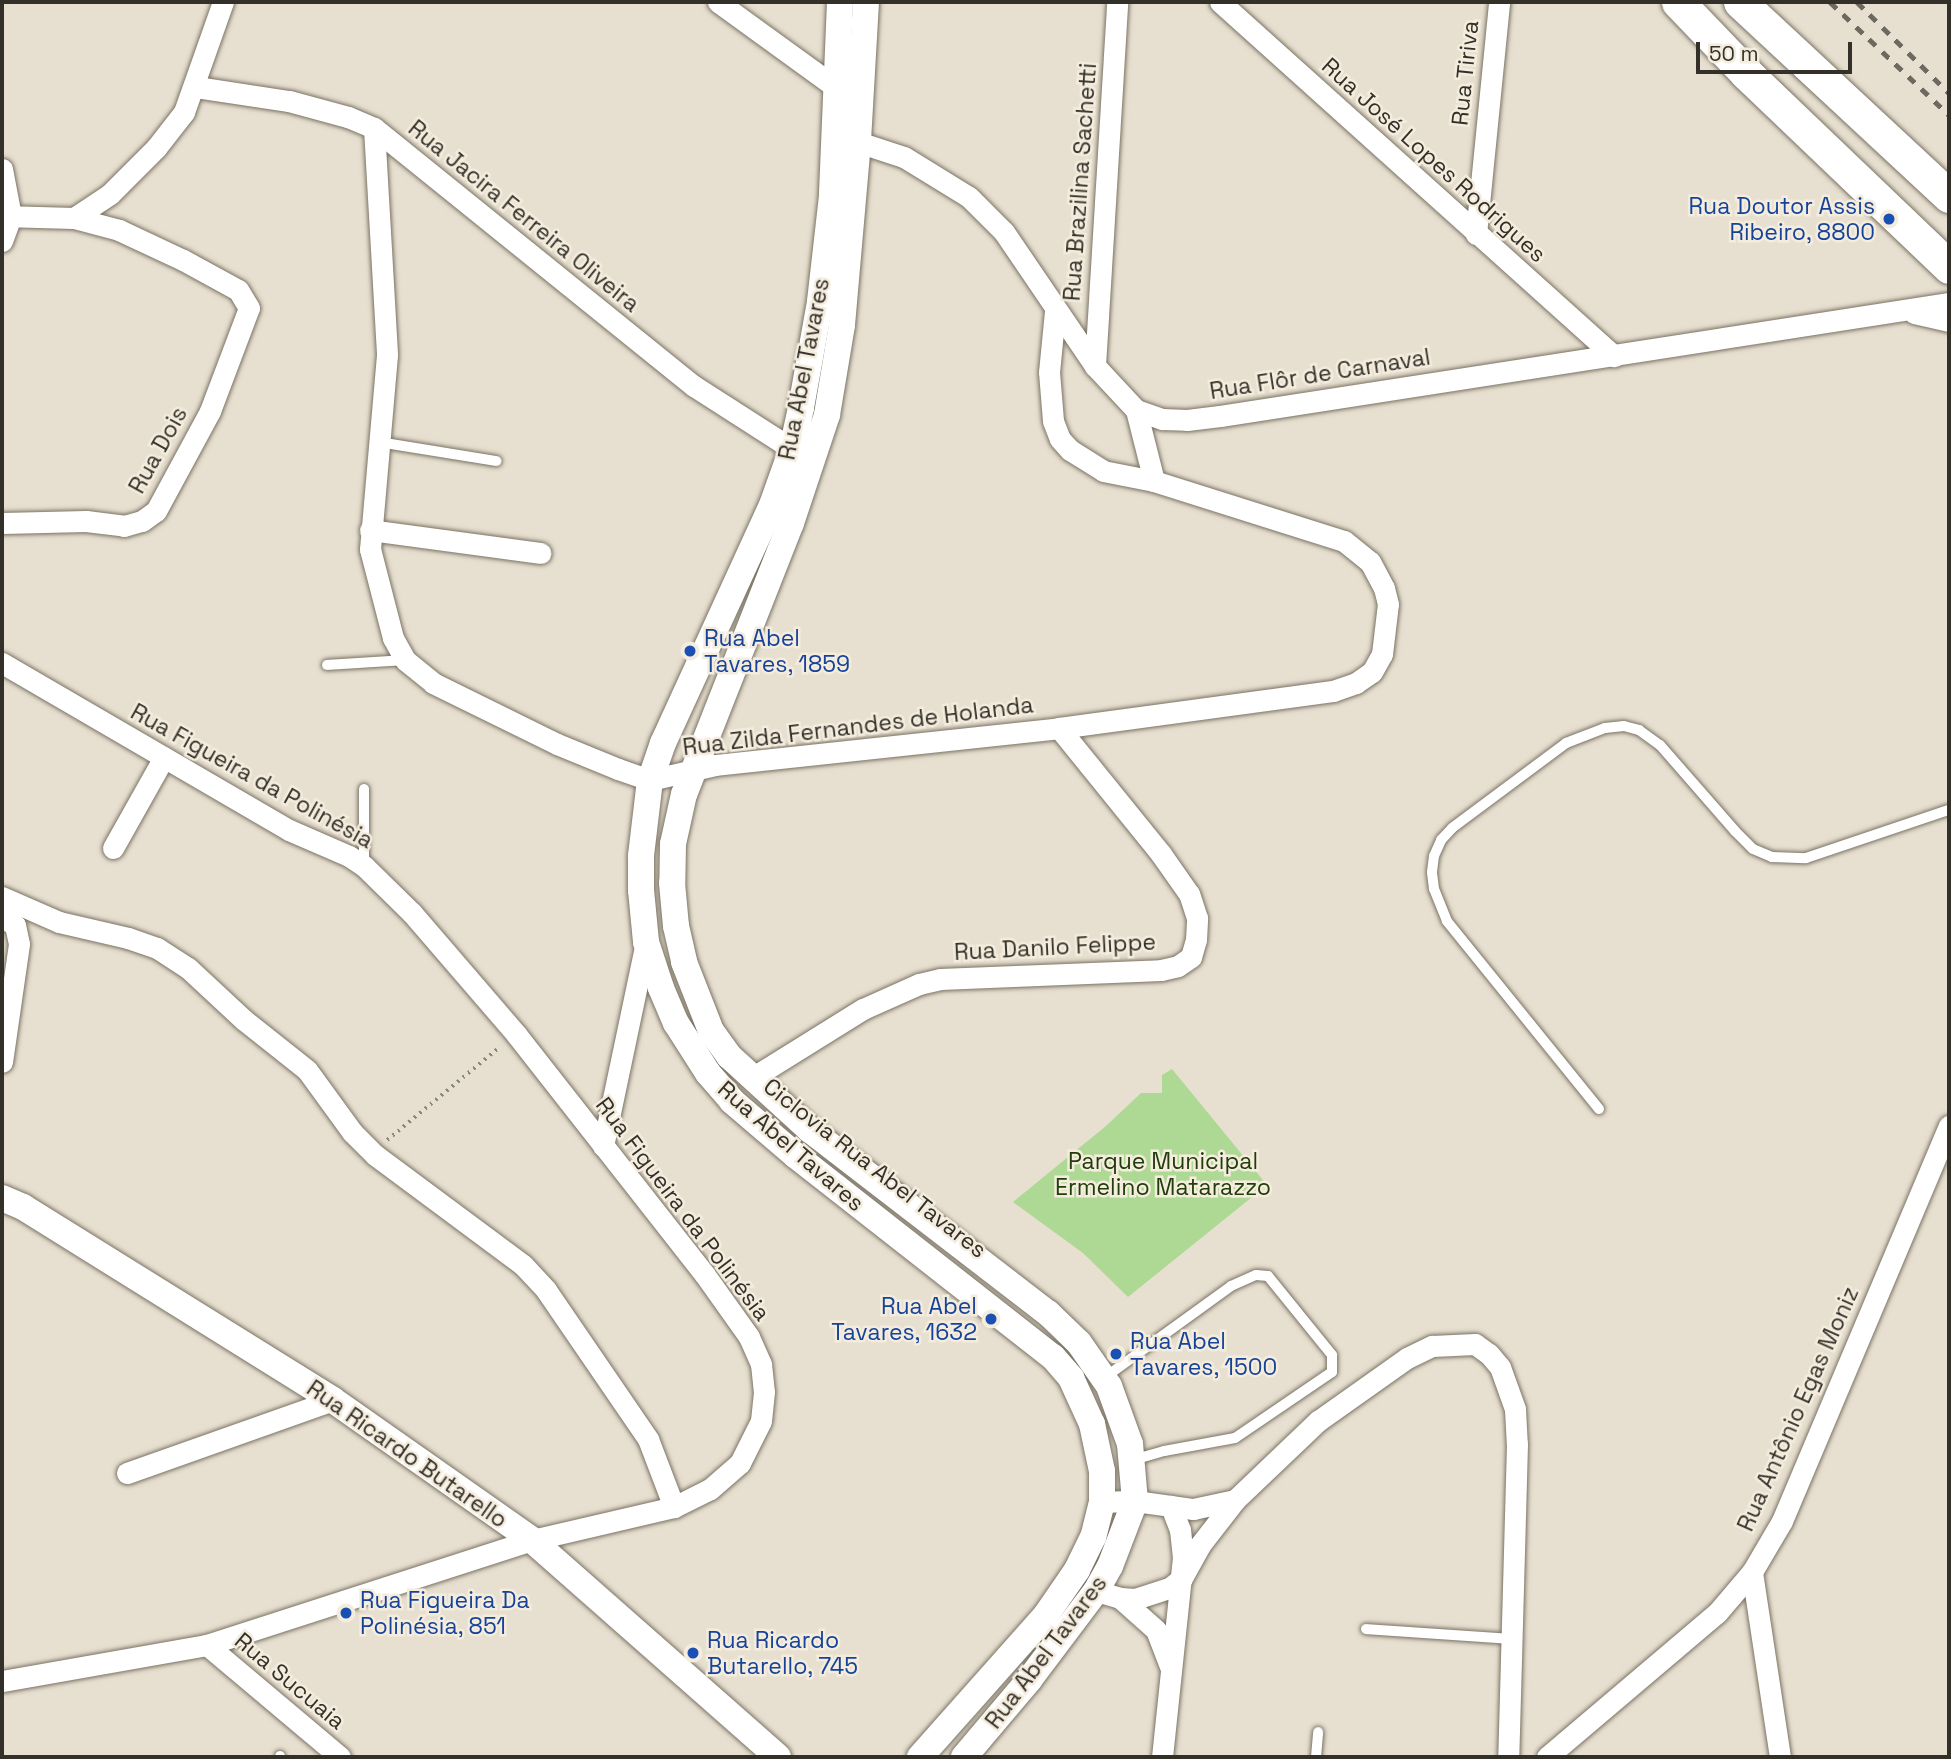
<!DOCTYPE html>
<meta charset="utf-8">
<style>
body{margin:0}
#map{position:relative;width:1951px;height:1759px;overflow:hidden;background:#e7dfcf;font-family:"Space Grotesk",sans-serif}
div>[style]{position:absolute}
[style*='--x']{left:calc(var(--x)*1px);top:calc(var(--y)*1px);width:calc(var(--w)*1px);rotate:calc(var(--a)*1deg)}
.green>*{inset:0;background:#add994}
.path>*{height:3.5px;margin-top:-1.75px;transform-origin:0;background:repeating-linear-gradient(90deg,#8b867b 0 2px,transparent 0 7px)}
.roads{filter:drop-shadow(0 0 2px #7a7365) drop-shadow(0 0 2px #7a7365)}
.service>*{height:10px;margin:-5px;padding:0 5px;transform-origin:5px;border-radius:5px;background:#fff}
.minor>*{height:21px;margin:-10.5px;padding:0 10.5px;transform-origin:10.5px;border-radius:10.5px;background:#fff}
.tertiary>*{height:26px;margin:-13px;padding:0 13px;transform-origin:13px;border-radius:13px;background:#fff}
.primary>*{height:33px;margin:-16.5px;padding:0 16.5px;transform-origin:16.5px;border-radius:16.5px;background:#fff}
.rail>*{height:5px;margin-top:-2.5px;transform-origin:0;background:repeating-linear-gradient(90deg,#6e6960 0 9px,transparent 0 18px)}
.dots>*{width:19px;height:19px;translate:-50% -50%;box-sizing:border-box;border:4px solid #f4ecdd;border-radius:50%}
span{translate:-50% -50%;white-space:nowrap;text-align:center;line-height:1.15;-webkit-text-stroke:5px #f4ecdd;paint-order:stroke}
.street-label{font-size:23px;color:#33302a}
.transit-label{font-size:23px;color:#164399}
.right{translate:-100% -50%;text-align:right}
.left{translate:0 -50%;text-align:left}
.park-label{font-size:23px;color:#203d0b}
.frame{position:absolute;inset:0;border:4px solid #33302a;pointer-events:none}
.scale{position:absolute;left:1696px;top:42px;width:156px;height:32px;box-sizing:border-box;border:4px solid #33302a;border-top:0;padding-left:9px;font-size:21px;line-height:24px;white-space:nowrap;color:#33302a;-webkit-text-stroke:5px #f4ecdd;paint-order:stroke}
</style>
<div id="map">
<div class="green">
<i style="clip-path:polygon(1172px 1069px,1267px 1185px,1128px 1297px,1083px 1253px,1013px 1202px,1106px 1126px,1141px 1093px,1162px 1093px,1162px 1075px)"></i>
</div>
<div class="path">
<i style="--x:387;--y:1140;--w:146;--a:-39.5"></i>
</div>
<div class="roads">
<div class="service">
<i style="--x:379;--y:442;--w:119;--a:9.2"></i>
<i style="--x:327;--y:665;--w:78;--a:-3.7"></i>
<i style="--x:364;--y:789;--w:77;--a:90"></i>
<i style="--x:1599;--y:1109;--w:242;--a:-129"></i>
<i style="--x:1447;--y:921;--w:35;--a:-112"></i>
<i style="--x:1434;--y:889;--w:17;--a:-97"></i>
<i style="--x:1432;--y:872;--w:16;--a:-83"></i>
<i style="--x:1434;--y:856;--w:17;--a:-66"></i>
<i style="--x:1441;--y:840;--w:16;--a:-47"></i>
<i style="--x:1452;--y:828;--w:142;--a:-36.7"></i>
<i style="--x:1566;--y:743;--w:42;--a:-21"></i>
<i style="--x:1605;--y:728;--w:19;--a:-6"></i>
<i style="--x:1624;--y:726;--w:16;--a:15"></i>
<i style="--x:1639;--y:730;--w:26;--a:36"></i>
<i style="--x:1660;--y:745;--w:114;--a:48.9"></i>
<i style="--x:1735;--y:831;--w:25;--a:45"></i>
<i style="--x:1753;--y:849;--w:21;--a:23"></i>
<i style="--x:1772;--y:857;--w:34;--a:2"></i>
<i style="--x:1806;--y:858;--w:151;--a:-18.6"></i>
<i style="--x:1104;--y:1378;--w:157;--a:-35.9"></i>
<i style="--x:1231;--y:1286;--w:27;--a:-24"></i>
<i style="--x:1256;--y:1275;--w:12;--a:5"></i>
<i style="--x:1268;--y:1276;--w:102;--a:51"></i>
<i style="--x:1332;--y:1355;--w:17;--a:90"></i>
<i style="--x:1332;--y:1372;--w:117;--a:145.8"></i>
<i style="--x:1235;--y:1438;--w:72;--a:169.6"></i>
<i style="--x:1164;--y:1451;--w:32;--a:164"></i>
<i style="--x:1366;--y:1629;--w:145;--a:3.9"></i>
<i style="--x:280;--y:1756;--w:1;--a:90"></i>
<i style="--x:1316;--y:1757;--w:25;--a:-85"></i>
</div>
<div class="minor">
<i style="--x:718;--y:2;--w:148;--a:35.9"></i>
<i style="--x:1220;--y:2;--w:530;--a:41.94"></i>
<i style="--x:196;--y:87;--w:94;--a:8.6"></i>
<i style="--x:289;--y:101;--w:61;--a:15.2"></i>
<i style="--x:348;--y:117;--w:28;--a:23"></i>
<i style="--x:374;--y:128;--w:411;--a:38.9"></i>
<i style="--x:694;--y:386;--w:117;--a:32.7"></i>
<i style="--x:374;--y:128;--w:227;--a:86.7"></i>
<i style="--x:387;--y:355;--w:195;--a:95"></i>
<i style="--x:370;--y:549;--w:92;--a:75.5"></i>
<i style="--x:393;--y:638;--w:25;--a:61"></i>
<i style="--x:405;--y:660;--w:36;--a:39"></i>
<i style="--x:433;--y:683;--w:138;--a:26.2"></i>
<i style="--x:557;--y:744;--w:66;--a:22.3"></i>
<i style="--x:618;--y:769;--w:34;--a:19"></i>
<i style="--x:650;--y:780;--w:67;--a:-13"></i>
<i style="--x:715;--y:765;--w:346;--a:-6.1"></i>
<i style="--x:1059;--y:728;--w:276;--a:-7.7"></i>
<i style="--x:1333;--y:691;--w:24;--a:-19"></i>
<i style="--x:1356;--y:683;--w:19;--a:-35"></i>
<i style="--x:1372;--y:672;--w:21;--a:-61"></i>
<i style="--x:1382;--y:654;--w:50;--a:-83.2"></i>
<i style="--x:1388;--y:604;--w:16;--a:-104"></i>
<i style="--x:1384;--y:588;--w:30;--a:-118"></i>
<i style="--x:1370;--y:562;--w:33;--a:-141"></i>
<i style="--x:1344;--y:541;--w:199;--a:-162.5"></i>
<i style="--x:1154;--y:481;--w:73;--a:-104.2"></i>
<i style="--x:858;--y:142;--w:48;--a:18.1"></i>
<i style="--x:904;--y:157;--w:76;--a:31.6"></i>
<i style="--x:969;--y:197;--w:49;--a:45"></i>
<i style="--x:1004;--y:232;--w:162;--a:55.8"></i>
<i style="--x:1095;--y:366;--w:60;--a:47"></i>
<i style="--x:1136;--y:410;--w:28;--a:19"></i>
<i style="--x:1162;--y:419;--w:25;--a:2"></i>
<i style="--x:1187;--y:420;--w:33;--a:-7"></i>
<i style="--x:1220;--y:416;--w:738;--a:-8.81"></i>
<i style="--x:2;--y:169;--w:48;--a:79.2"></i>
<i style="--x:2;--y:216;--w:72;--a:1.6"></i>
<i style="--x:74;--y:218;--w:43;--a:-33.7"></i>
<i style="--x:110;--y:194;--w:65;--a:-45"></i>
<i style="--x:156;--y:148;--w:46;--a:-52.1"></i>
<i style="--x:184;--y:112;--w:117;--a:-70.5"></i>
<i style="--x:1476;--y:234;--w:233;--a:-84.3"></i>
<i style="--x:2;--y:241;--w:27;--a:-70"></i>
<i style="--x:1055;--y:311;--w:61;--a:95.6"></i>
<i style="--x:1049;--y:372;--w:49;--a:85.3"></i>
<i style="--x:1053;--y:421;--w:19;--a:69"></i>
<i style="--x:1060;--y:439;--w:15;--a:48"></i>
<i style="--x:1070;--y:450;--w:39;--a:32"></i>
<i style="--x:1103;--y:471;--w:52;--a:11.1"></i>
<i style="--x:1914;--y:313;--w:36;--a:13"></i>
<i style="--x:1095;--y:366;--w:365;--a:-86.5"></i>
<i style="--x:2;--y:523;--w:84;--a:-1.4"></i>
<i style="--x:86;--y:521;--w:38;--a:7"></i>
<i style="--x:124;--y:526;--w:19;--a:-16"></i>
<i style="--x:142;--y:521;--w:17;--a:-36"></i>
<i style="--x:156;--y:511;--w:114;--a:-61.6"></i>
<i style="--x:210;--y:411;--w:110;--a:-69.3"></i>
<i style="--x:249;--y:308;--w:21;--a:-121"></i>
<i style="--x:238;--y:290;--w:63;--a:-151.4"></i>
<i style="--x:183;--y:260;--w:71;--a:-154.9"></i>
<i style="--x:119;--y:230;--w:47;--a:-165.1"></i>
<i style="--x:370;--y:530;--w:172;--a:7.7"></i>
<i style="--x:2;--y:663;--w:332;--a:30.2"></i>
<i style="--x:289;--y:830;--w:65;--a:23.4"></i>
<i style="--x:349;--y:856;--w:18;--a:34"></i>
<i style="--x:364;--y:866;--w:67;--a:44.4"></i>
<i style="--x:412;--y:913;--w:160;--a:49.3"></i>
<i style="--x:516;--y:1034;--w:306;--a:51.9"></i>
<i style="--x:705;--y:1275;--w:76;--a:54.6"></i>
<i style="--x:749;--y:1337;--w:30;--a:66"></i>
<i style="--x:761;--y:1364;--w:28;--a:84"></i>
<i style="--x:764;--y:1392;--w:29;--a:96"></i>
<i style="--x:761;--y:1421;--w:47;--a:116.6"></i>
<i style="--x:740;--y:1463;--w:40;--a:139"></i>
<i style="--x:710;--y:1489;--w:40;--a:153.4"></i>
<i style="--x:674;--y:1507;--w:146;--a:166.9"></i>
<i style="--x:532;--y:1540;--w:342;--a:162.1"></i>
<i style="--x:207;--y:1645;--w:208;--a:170"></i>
<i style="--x:113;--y:848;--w:104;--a:-60.7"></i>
<i style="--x:2;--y:897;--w:62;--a:23.7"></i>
<i style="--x:59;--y:922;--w:71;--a:13.1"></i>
<i style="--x:128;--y:938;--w:31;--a:19"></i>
<i style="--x:157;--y:948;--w:37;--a:33"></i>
<i style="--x:188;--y:968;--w:76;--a:42.9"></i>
<i style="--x:244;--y:1020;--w:80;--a:38.4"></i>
<i style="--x:307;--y:1070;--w:77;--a:54"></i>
<i style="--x:352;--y:1132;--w:33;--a:45"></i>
<i style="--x:375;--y:1155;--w:184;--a:36.6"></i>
<i style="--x:523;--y:1265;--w:34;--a:47"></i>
<i style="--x:546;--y:1290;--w:181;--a:55.6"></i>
<i style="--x:648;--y:1439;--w:73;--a:69.1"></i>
<i style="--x:2;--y:917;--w:15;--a:32"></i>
<i style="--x:15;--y:925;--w:19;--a:78"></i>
<i style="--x:19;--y:944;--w:119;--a:98.2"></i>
<i style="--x:752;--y:1078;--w:131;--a:-31.9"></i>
<i style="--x:863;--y:1009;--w:61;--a:-24.1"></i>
<i style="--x:919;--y:984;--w:22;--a:-13"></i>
<i style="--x:940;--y:979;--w:221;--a:-2.3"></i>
<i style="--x:1161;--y:970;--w:17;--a:-13"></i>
<i style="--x:1178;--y:966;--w:16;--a:-35"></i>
<i style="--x:1191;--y:957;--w:18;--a:-74"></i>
<i style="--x:1196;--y:940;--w:22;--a:-87"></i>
<i style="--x:1197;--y:918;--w:25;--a:-108"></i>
<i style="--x:1189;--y:894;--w:49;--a:-125"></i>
<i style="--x:1161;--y:854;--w:162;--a:-129"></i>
<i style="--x:603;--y:1146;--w:208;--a:-78.1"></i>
<i style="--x:127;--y:1473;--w:219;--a:-19.5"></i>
<i style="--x:1102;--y:1502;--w:33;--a:-2"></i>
<i style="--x:1135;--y:1501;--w:59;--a:7.9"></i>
<i style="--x:1193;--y:1509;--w:43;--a:-12.1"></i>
<i style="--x:1752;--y:1572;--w:187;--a:81.4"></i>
<i style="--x:1096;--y:1591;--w:25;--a:16"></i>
<i style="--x:1120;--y:1598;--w:15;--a:4"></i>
<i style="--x:1135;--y:1599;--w:38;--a:-18"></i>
<i style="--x:1171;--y:1587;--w:14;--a:-39"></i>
<i style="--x:1182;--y:1578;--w:38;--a:-61"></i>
<i style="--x:1200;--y:1545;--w:57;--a:-52.1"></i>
<i style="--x:1235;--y:1500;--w:115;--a:-43.6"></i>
<i style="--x:1318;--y:1421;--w:109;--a:-35.3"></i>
<i style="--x:1407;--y:1358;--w:28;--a:-26"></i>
<i style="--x:1432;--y:1346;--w:43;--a:-2.7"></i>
<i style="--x:1475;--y:1344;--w:17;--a:36"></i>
<i style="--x:1489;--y:1354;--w:17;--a:50"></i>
<i style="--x:1500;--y:1367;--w:45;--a:70.3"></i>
<i style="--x:1515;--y:1409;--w:35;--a:87"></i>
<i style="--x:1517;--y:1444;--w:313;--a:91.6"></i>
<i style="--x:1120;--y:1598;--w:48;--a:41.6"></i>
<i style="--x:1156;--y:1630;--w:40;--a:69"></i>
<i style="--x:207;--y:1645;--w:174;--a:40.1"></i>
<i style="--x:1162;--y:1757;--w:200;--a:-84"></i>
<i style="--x:1183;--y:1558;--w:28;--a:-96"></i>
<i style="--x:1180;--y:1530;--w:26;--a:-111"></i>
<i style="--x:1547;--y:1757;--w:223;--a:-40.3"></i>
<i style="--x:1717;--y:1613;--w:54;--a:-49.5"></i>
<i style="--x:1752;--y:1572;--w:59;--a:-59.5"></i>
<i style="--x:1782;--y:1521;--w:429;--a:-67.1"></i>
</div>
<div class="tertiary">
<i style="--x:840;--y:2;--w:194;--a:92.4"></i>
<i style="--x:832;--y:196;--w:107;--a:96.5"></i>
<i style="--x:820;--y:302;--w:108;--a:100.2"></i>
<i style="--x:801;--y:408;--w:42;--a:102.4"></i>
<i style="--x:792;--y:449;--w:59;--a:109.7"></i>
<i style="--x:772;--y:505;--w:262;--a:114.6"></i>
<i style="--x:663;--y:743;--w:39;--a:109"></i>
<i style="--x:650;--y:780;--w:77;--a:96.8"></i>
<i style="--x:641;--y:856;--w:34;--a:90"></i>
<i style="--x:641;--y:890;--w:52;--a:84.5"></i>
<i style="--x:646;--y:942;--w:48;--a:71.9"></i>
<i style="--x:661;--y:988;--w:38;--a:67"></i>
<i style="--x:676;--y:1023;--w:59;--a:57.4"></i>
<i style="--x:708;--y:1073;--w:37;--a:49"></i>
<i style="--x:732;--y:1101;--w:83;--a:40.6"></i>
<i style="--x:795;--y:1155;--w:328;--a:38.1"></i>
<i style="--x:1053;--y:1357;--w:28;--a:49"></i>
<i style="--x:1071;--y:1378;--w:51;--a:65.5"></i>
<i style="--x:1092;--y:1424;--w:48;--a:78"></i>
<i style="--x:1102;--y:1471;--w:31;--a:90"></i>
<i style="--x:1102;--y:1502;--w:36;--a:104"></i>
<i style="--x:1093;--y:1537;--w:37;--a:116"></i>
<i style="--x:1077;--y:1570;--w:55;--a:124.6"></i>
<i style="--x:1046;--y:1615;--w:190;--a:131.6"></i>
<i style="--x:866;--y:2;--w:140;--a:93.3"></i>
<i style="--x:858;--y:142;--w:184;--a:95"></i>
<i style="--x:842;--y:325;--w:91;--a:99.5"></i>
<i style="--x:827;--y:415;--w:114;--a:108.4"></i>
<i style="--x:791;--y:523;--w:291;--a:111.5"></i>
<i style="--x:684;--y:794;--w:51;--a:102.4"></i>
<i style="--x:673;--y:844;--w:39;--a:91"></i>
<i style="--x:672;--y:883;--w:43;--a:84.7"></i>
<i style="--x:676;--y:926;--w:37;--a:77"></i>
<i style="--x:684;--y:962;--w:74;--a:68.6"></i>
<i style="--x:711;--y:1031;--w:31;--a:54"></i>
<i style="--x:729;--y:1056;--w:110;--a:42.4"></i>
<i style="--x:810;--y:1130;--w:300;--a:37.6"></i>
<i style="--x:1048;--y:1313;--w:43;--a:44.1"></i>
<i style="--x:1079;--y:1343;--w:52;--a:55.1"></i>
<i style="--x:1109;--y:1386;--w:62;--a:70.1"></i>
<i style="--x:1130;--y:1444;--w:57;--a:85"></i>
<i style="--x:1135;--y:1501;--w:70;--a:111"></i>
<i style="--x:1110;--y:1566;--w:29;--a:119"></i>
<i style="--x:1096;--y:1591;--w:111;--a:127"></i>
<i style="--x:1029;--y:1680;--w:101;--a:130.2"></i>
<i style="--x:2;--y:1198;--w:23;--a:23"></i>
<i style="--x:23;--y:1207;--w:365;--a:31.9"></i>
<i style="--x:333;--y:1400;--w:243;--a:35.1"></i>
<i style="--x:532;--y:1540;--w:328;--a:41.4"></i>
</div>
<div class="primary">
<i style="--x:1678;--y:2;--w:98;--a:46.2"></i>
<i style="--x:1746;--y:73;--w:281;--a:43.7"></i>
<i style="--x:1740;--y:2;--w:285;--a:42.9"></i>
</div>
</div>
<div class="rail">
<i style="--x:1830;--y:2;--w:164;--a:43.5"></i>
<i style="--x:1857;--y:2;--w:129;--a:44.7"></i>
</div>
<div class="dots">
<i style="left:1889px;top:219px;background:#1a4fb4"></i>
<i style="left:690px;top:651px;background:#1a4fb4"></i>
<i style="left:991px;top:1319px;background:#1a4fb4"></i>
<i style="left:1116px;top:1354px;background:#1a4fb4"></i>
<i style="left:346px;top:1613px;background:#1a4fb4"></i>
<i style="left:693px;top:1653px;background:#1a4fb4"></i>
</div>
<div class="street-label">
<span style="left:1465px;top:73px;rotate:-84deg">Rua Tiriva</span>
<span style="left:1434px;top:160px;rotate:42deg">Rua José Lopes Rodrigues</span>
<span style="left:1080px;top:182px;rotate:-86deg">Rua Brazilina Sachetti</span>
<span style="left:524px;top:216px;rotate:39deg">Rua Jacira Ferreira Oliveira</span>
<span style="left:804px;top:369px;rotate:-79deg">Rua Abel Tavares</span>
<span style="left:1320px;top:374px;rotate:-9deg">Rua Flôr de Carnaval</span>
<span style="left:158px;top:450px;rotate:-61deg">Rua Dois</span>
<span style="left:858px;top:726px;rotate:-7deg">Rua Zilda Fernandes de Holanda</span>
<span style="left:252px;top:776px;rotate:29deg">Rua Figueira da Polinésia</span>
<span style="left:1055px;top:947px;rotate:-3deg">Rua Danilo Felippe</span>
<span style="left:791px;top:1146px;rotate:41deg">Rua Abel Tavares</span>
<span style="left:875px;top:1168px;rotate:38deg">Ciclovia Rua Abel Tavares</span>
<span style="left:683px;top:1209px;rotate:53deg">Rua Figueira da Polinésia</span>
<span style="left:1798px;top:1409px;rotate:-66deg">Rua Antônio Egas Moniz</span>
<span style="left:407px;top:1454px;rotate:35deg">Rua Ricardo Butarello</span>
<span style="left:1046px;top:1652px;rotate:-53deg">Rua Abel Tavares</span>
<span style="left:290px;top:1681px;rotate:40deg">Rua Sucuaia</span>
</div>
<div class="transit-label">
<span class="right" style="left:1875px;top:219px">Rua Doutor Assis<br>Ribeiro, 8800</span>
<span class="left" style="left:704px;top:651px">Rua Abel<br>Tavares, 1859</span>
<span class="right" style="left:977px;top:1319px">Rua Abel<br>Tavares, 1632</span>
<span class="left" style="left:1130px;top:1354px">Rua Abel<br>Tavares, 1500</span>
<span class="left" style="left:360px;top:1613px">Rua Figueira Da<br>Polinésia, 851</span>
<span class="left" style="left:707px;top:1653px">Rua Ricardo<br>Butarello, 745</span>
</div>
<div class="park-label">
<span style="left:1163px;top:1174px">Parque Municipal<br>Ermelino Matarazzo</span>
</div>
<div class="frame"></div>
<div class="scale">50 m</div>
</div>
